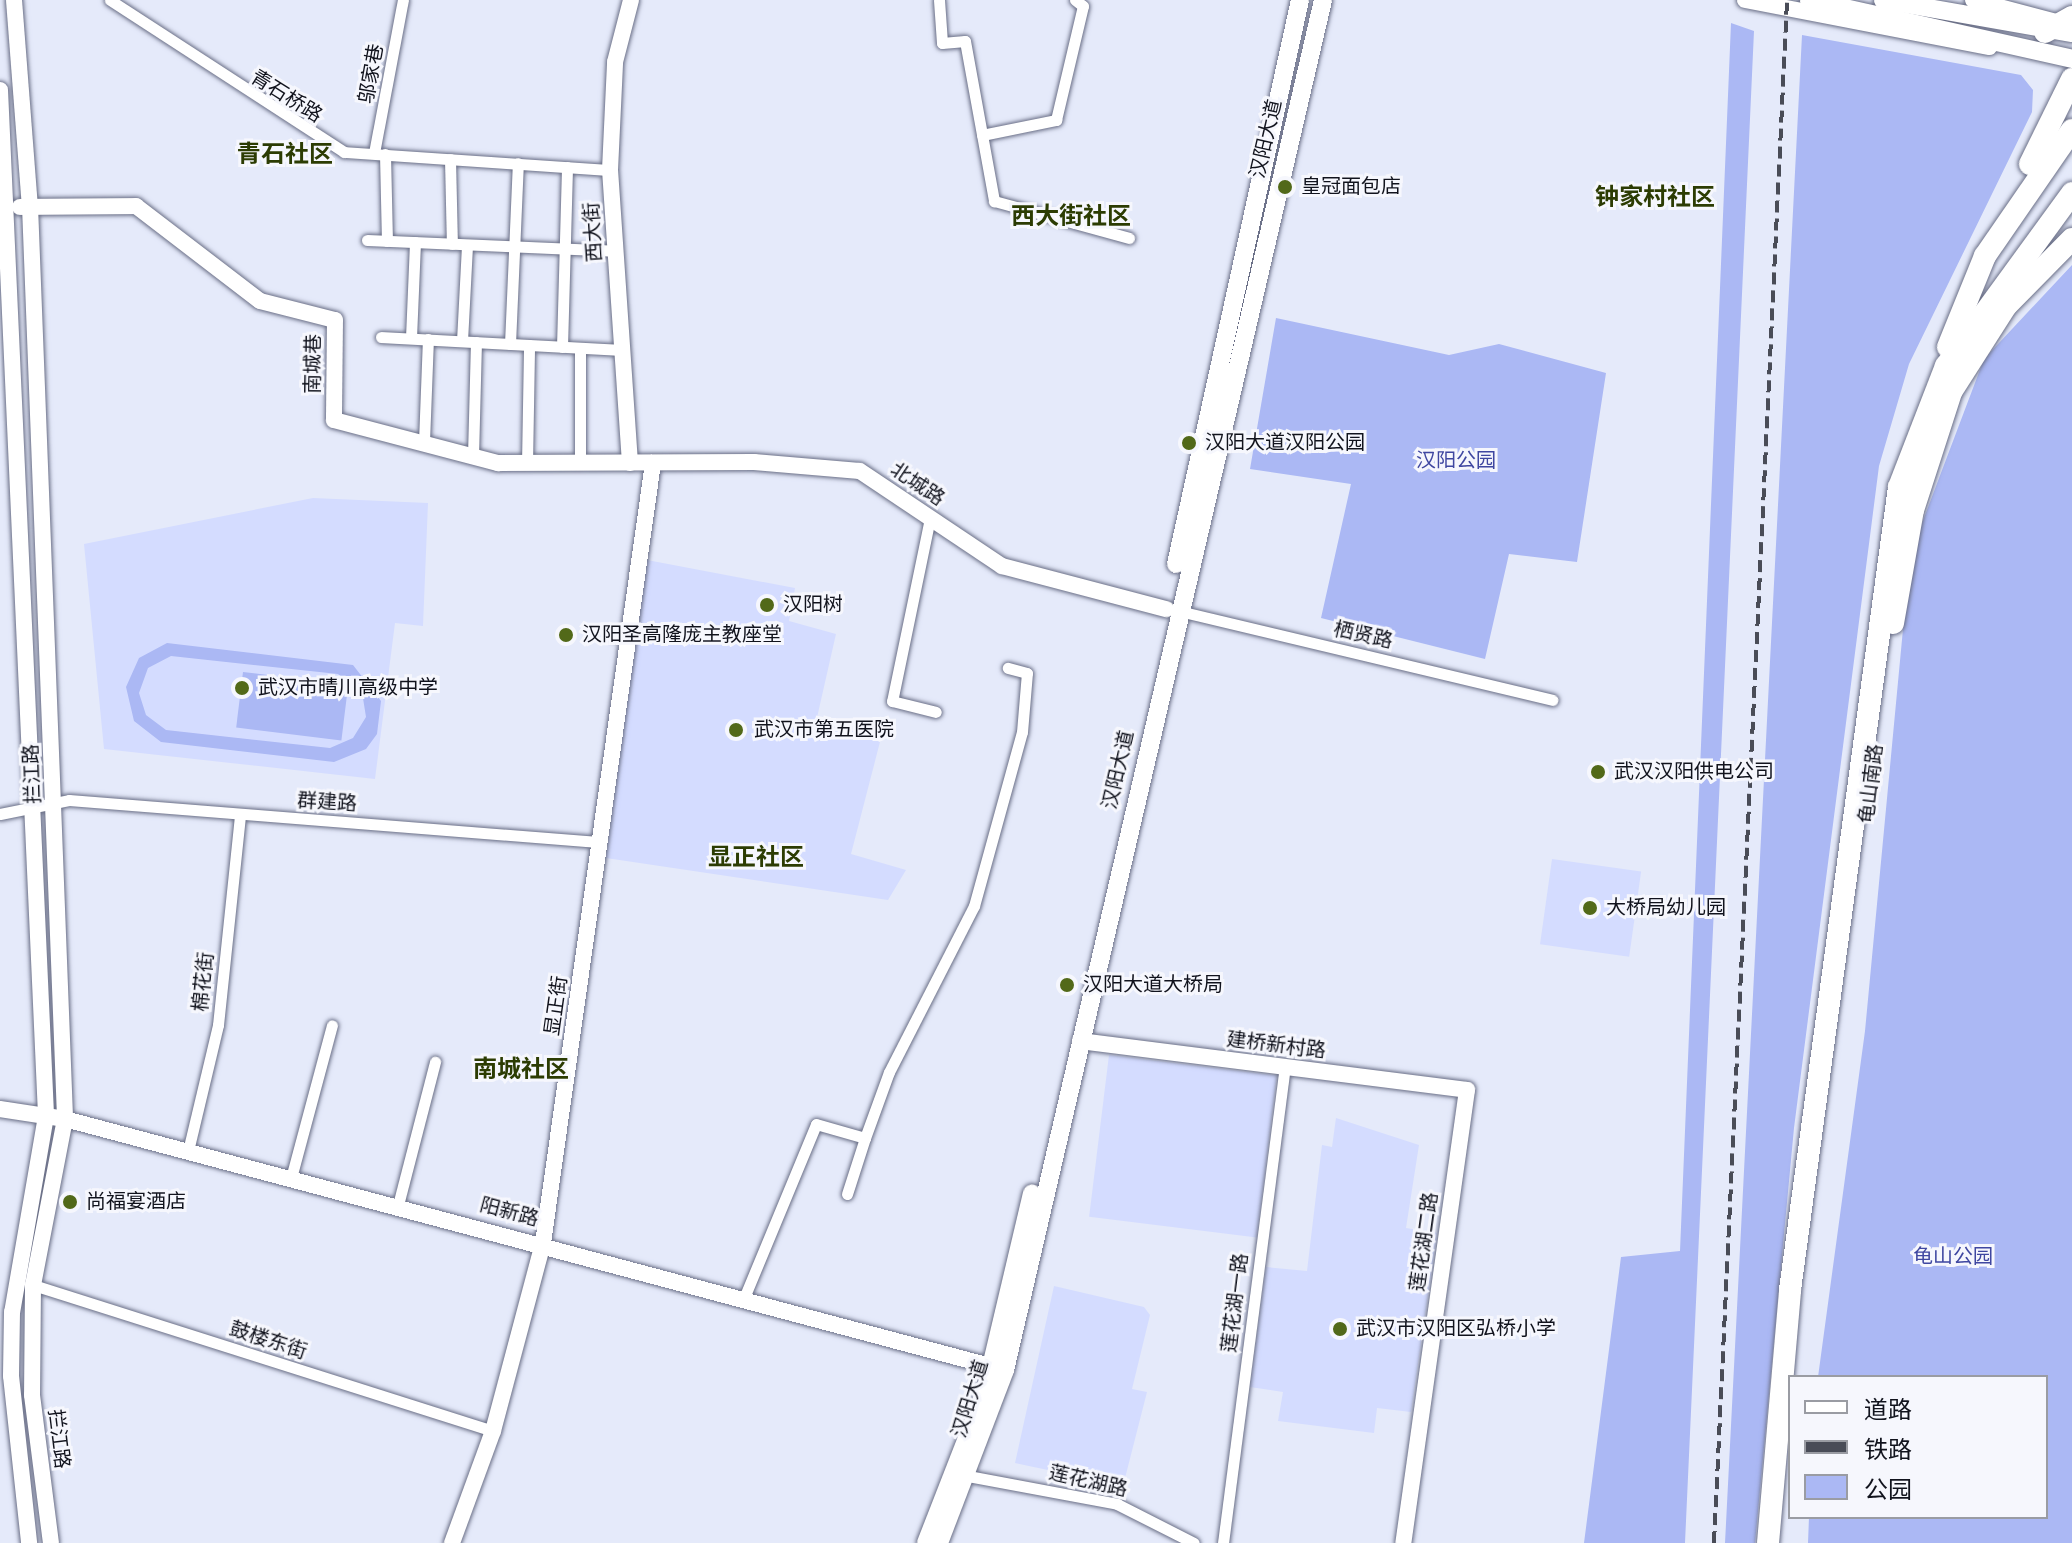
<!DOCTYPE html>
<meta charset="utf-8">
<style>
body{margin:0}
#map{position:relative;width:2072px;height:1543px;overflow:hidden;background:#e5eafa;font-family:"Varela Round","Noto Sans SC",sans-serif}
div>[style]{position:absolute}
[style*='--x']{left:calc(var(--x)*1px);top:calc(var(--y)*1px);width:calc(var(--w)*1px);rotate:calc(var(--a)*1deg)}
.built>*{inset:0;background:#d4dcff;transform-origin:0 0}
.green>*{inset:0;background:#abb8f4;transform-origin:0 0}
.roads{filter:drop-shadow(0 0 2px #696e86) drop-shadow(0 0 2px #696e86)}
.street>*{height:11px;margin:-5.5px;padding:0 5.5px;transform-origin:5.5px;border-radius:5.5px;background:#fff}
.secondary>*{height:16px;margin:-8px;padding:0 8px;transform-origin:8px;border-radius:8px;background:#fff}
.primary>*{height:18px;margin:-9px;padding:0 9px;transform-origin:9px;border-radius:9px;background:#fff}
.highway>*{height:22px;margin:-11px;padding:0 11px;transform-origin:11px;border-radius:11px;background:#fff}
.rail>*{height:4px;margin-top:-2px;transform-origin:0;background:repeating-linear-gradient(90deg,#494c57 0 12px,transparent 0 18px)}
.dots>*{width:22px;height:22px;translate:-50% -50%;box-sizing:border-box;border:4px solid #f6f7fd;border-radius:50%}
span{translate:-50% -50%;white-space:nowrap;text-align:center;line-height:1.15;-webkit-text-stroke:6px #f6f7fd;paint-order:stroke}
.street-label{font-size:20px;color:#11131d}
.poi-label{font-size:20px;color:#11131d}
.left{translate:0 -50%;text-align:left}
.park-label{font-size:20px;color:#3f47a1}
.quarter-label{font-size:24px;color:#2c3c03;font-weight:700}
.legend{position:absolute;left:1788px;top:1375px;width:260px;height:144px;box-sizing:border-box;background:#f6f7fd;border:2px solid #9a9ca3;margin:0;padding:10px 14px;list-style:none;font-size:24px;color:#11131d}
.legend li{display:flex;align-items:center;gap:16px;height:40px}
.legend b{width:40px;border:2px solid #9a9ca3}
</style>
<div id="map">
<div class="built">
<i style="clip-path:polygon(313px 498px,428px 503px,423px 626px,395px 623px,375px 779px,104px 749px,84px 544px)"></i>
<i style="clip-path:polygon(647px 560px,795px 588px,789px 621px,836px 634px,816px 722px,881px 738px,851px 854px,906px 870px,888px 900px,606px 858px)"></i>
<i style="left:1552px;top:859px;width:90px;height:86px;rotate:8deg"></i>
<i style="left:1109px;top:1055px;width:169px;height:163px;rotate:7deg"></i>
<i style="clip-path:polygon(1336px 1118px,1419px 1145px,1406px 1228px,1437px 1233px,1411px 1412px,1377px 1408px,1374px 1433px,1278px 1421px,1283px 1392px,1250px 1387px,1266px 1267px,1307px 1271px,1322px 1145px,1332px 1147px)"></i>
<i style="clip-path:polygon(1054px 1286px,1144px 1307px,1150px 1315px,1132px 1389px,1147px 1392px,1123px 1486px,1015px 1463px)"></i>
</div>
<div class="green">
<i style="clip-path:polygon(1731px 23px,1754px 31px,1685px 1543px,1584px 1543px,1621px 1257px,1680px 1251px)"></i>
<i style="clip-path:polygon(1802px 35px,2021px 75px,2033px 90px,2032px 112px,1909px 364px,1879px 466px,1794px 1128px,1755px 1543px,1725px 1543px)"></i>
<i style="clip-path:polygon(2072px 265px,2072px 1543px,1808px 1543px,1809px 1517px,2046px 1517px,2046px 1377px,1818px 1377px,1865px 1031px,1910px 555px,1984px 359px)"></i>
<i style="clip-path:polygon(1276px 318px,1449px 355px,1499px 344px,1606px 373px,1577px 562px,1509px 554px,1485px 659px,1321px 618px,1351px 484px,1250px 469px)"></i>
<i style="clip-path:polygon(evenodd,167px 643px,353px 665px,381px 701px,377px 734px,366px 749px,334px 762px,161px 742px,134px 721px,126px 687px,139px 658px,167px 643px,171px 656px,338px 674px,362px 692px,366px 717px,353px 738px,330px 748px,166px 730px,146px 715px,139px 693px,148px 668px,171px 656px)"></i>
<i style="left:243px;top:672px;width:106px;height:56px;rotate:7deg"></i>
</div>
<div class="roads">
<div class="street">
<i style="--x:110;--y:0;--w:279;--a:33"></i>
<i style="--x:344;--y:152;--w:267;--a:3.9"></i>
<i style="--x:939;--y:0;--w:43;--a:86"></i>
<i style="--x:942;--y:43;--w:23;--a:-5"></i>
<i style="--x:965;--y:41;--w:163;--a:79.7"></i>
<i style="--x:994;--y:201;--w:140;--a:15.3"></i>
<i style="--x:982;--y:135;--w:76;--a:-11.5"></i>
<i style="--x:1056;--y:120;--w:117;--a:-76.7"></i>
<i style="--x:1083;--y:6;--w:10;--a:-143"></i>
<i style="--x:374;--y:153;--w:156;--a:-79.3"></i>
<i style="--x:385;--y:154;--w:87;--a:88.7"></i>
<i style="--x:450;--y:159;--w:85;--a:88.7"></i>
<i style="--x:367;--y:240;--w:248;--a:2.5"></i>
<i style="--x:381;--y:337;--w:241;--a:3.1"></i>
<i style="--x:411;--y:338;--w:96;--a:-87.6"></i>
<i style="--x:462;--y:341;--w:96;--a:-87"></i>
<i style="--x:510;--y:344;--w:181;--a:-87.5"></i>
<i style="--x:562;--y:347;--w:180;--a:-88.4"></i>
<i style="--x:424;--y:442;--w:103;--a:-87.8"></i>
<i style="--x:473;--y:456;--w:114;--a:-88.5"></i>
<i style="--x:580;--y:463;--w:115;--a:-90"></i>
<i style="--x:527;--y:464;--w:119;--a:-89"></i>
<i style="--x:930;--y:518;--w:187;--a:101.7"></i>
<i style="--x:892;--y:701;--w:45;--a:14"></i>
<i style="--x:1175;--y:610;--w:388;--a:13.4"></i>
<i style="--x:613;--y:635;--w:15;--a:4"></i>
<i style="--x:0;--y:814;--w:70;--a:-11.5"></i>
<i style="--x:69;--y:800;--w:531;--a:4.54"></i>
<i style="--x:188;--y:1151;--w:130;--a:-76.6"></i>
<i style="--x:218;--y:1025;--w:211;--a:-84"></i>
<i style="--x:291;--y:1178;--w:158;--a:-75"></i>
<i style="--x:847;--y:1194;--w:59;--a:-72.2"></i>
<i style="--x:398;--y:1205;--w:148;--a:-75.5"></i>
<i style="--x:33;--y:1285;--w:483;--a:17.6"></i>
<i style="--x:744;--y:1298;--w:188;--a:-67.5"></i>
<i style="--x:816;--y:1124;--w:51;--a:15.9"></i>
<i style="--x:865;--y:1138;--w:70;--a:-70"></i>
<i style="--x:889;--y:1072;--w:186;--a:-62.9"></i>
<i style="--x:974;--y:906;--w:180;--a:-74.6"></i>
<i style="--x:1022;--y:732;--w:59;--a:-85.2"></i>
<i style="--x:1027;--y:673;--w:20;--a:-165"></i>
<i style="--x:968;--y:1476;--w:152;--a:10.6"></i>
<i style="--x:1117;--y:1504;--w:86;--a:26.9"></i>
<i style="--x:1223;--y:1543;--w:480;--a:-82.6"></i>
</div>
<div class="secondary">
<i style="--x:14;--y:0;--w:207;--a:85.6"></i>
<i style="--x:30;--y:206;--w:914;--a:87.8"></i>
<i style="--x:65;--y:1119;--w:169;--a:100.9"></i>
<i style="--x:33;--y:1285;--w:110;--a:90.5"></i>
<i style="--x:32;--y:1395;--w:149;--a:82.7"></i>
<i style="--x:1745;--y:0;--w:249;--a:10.9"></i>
<i style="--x:1973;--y:0;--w:90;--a:14.8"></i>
<i style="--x:0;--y:90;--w:1027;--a:87.43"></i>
<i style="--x:46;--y:1116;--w:199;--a:99.8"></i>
<i style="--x:12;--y:1312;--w:64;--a:90.9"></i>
<i style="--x:11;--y:1376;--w:168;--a:83.8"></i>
<i style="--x:20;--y:207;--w:116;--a:-0.5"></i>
<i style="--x:136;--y:206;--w:156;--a:37.5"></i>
<i style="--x:260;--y:301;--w:77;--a:14.2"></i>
<i style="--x:335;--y:320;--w:100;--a:90.6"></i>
<i style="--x:334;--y:420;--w:170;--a:14.7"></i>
<i style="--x:498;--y:463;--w:256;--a:-0.2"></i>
<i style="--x:754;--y:462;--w:106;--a:4.9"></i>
<i style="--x:860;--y:471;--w:171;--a:33.8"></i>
<i style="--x:1002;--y:566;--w:170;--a:14.7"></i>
<i style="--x:630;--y:463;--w:294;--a:-93.9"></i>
<i style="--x:610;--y:170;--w:108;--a:-87.3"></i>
<i style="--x:615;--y:62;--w:64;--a:-75.5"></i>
<i style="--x:1080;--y:1041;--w:390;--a:7.2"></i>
<i style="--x:1467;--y:1090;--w:457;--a:98"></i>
<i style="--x:0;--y:1109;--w:66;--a:8.7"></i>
<i style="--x:65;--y:1119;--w:969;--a:14.95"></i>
<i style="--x:452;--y:1543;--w:119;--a:-69.9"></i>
<i style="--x:493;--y:1431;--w:195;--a:-75.1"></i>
<i style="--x:543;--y:1243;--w:788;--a:-81.97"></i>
</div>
<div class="primary">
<i style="--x:1809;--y:0;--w:270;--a:12.6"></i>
<i style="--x:1883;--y:0;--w:192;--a:9.9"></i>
<i style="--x:1176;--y:564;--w:577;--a:-77.6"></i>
<i style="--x:926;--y:1543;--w:162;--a:-68.7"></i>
<i style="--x:985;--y:1392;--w:204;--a:-76.7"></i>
<i style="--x:939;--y:1543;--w:185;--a:-69.1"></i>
<i style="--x:1005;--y:1370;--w:1406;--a:-76.93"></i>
</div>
<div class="highway">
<i style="--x:2045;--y:32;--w:31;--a:-29"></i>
<i style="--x:2030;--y:164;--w:95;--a:-63.7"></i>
<i style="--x:1948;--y:347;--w:98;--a:-67.9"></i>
<i style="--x:1985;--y:256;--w:153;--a:-55.4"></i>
<i style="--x:1893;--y:623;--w:115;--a:-80"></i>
<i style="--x:1913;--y:510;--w:124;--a:-72.1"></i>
<i style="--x:1951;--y:392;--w:102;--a:-57.4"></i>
<i style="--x:2006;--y:306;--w:94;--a:-45.4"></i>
<i style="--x:1768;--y:1543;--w:254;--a:-85"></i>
<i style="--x:1790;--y:1290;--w:810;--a:-82.27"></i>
<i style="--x:1899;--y:487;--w:130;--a:-68.8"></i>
<i style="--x:1946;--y:366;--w:214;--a:-53.9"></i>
</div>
</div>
<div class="rail">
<i style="--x:1714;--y:1543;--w:1545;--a:-87.29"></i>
</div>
<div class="dots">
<i style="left:1285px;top:187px;background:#526919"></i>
<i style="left:1189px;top:443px;background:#526919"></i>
<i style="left:767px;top:605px;background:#526919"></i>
<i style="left:566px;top:635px;background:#526919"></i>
<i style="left:242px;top:688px;background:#526919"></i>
<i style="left:736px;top:730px;background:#526919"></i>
<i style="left:1598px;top:772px;background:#526919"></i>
<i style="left:1590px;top:908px;background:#526919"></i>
<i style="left:1067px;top:985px;background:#526919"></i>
<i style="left:70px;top:1202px;background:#526919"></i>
<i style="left:1340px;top:1329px;background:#526919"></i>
</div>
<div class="street-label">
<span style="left:372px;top:74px;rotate:-80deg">邬家巷</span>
<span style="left:286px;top:97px;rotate:32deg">青石桥路</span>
<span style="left:1267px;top:139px;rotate:-77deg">汉阳大道</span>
<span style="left:594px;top:232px;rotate:-94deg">西大街</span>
<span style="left:314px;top:364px;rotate:-89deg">南城巷</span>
<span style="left:917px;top:485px;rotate:34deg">北城路</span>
<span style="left:1363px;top:636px;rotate:13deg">栖贤路</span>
<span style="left:1119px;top:770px;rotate:-77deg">汉阳大道</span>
<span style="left:33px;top:774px;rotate:-92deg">拦江路</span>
<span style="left:1872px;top:784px;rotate:-83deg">龟山南路</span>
<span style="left:327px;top:803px;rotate:4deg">群建路</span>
<span style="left:204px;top:982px;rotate:-84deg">棉花街</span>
<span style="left:557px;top:1006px;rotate:-82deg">显正街</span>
<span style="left:1276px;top:1046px;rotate:7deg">建桥新村路</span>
<span style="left:509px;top:1213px;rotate:15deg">阳新路</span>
<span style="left:1425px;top:1242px;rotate:-82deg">莲花湖二路</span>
<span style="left:1236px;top:1303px;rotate:-83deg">莲花湖一路</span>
<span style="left:268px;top:1341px;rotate:18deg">鼓楼东街</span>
<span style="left:971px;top:1399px;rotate:-73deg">汉阳大道</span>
<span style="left:58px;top:1439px;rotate:83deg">拦江路</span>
<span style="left:1088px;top:1482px;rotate:13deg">莲花湖路</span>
</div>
<div class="poi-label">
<span class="left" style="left:1301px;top:187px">皇冠面包店</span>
<span class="left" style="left:1205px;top:443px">汉阳大道汉阳公园</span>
<span class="left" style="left:783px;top:605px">汉阳树</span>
<span class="left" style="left:582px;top:635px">汉阳圣高隆庞主教座堂</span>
<span class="left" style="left:258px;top:688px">武汉市晴川高级中学</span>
<span class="left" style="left:754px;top:730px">武汉市第五医院</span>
<span class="left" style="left:1614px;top:772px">武汉汉阳供电公司</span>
<span class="left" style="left:1606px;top:908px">大桥局幼儿园</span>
<span class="left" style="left:1083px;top:985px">汉阳大道大桥局</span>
<span class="left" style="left:86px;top:1202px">尚福宴酒店</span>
<span class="left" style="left:1356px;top:1329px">武汉市汉阳区弘桥小学</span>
</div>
<div class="park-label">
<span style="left:1456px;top:461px">汉阳公园</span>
<span style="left:1953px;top:1257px">龟山公园</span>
</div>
<div class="quarter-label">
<span style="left:285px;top:155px">青石社区</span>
<span style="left:1655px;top:198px">钟家村社区</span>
<span style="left:1071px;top:217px">西大街社区</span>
<span style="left:756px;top:858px">显正社区</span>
<span style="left:521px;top:1070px">南城社区</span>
</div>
<ul class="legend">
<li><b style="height:10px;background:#fff"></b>道路</li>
<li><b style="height:10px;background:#494c57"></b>铁路</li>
<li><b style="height:22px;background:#abb8f4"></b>公园</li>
</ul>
</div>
